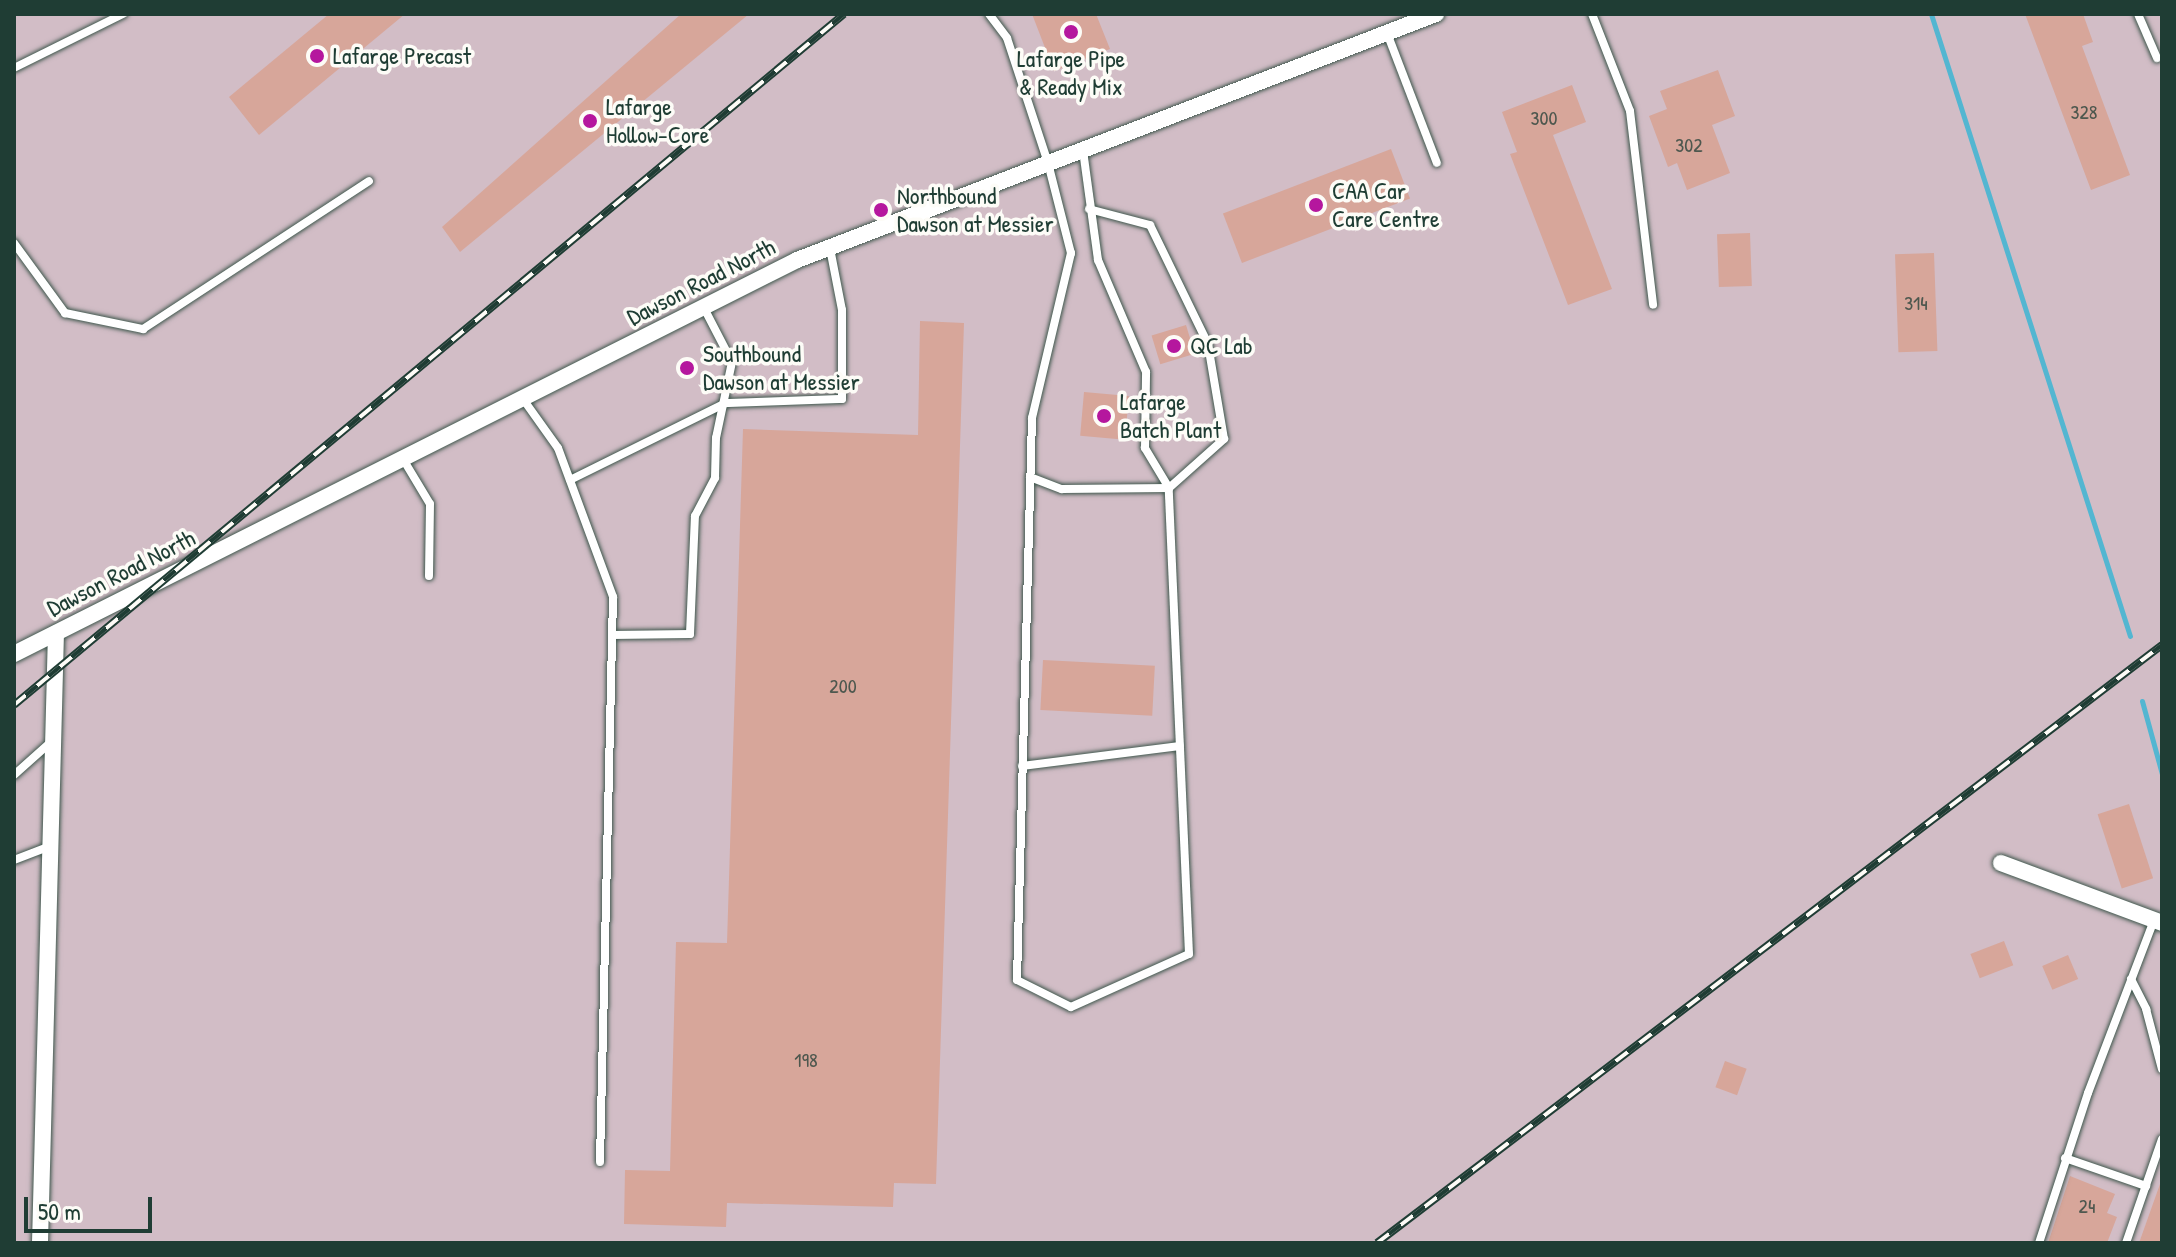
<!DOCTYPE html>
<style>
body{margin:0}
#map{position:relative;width:2176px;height:1257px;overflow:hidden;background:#f7eddc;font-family:"Patrick Hand",sans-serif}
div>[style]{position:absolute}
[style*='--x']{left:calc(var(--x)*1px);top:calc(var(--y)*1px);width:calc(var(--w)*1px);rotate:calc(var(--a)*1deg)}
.industrial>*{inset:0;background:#d2bdc6;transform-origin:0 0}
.stream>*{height:5px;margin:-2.5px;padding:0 2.5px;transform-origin:2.5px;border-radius:2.5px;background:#53b6d1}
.building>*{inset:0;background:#d7a69a;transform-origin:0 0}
.roads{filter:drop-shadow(0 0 2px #3f574d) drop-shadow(0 0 2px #3f574d)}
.service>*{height:8px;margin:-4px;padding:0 4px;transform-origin:4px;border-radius:4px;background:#fff}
.minor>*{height:16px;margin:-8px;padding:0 8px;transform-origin:8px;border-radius:8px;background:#fff}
.rail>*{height:8px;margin-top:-4px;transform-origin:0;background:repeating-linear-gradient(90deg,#fdfcf7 0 15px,#1f3d34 0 30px);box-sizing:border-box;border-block:2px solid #1f3d34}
.dots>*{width:22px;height:22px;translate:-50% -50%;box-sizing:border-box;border:4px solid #fdfcf7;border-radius:50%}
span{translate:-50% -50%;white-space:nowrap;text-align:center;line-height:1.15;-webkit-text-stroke:7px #fdfcf7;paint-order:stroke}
.number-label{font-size:20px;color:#4d574e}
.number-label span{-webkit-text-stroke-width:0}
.poi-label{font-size:24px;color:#1f3d34}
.left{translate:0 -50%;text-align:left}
.street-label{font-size:24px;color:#1f3d34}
.frame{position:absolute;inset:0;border:16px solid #1f3d34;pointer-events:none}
.scale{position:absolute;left:24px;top:1197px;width:128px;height:36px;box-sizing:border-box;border:4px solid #1f3d34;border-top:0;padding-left:10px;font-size:24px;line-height:28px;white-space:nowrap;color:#1f3d34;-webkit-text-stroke:6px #fdfcf7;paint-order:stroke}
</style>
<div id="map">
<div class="industrial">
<i style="left:14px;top:14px;width:2148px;height:1229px"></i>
</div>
<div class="stream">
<i style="--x:1931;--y:14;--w:653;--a:72.26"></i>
<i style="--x:2142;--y:701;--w:76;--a:74.7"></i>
</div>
<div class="building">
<i style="clip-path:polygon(329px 14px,405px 14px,259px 135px,229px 97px)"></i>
<i style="clip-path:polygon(681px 14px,749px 14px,460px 252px,442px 227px)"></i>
<i style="clip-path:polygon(1032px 14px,1096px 14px,1110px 49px,1054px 71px)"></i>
<i style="clip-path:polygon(2025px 14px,2083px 14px,2093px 42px,2082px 46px,2130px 175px,2091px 190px)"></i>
<i style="clip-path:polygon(1718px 70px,1735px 116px,1712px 125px,1730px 173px,1687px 190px,1677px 163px,1668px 167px,1649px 116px,1667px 109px,1660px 91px)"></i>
<i style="clip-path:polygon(1572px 85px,1586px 122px,1553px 135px,1612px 289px,1568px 305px,1510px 154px,1517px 152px,1502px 112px)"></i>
<i style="left:1391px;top:149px;width:53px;height:180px;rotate:69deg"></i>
<i style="left:1750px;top:233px;width:53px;height:33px;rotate:88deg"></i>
<i style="left:1934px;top:253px;width:98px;height:39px;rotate:88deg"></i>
<i style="clip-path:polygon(920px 321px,964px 323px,936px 1184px,894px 1183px,893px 1207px,727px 1203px,726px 1227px,624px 1224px,625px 1170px,670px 1171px,676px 942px,727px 943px,743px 429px,918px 435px)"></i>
<i style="left:1186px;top:325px;width:30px;height:36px;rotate:73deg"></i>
<i style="left:1084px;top:392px;width:45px;height:44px;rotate:5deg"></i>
<i style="left:1043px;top:660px;width:112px;height:50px;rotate:3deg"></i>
<i style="left:2129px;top:804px;width:78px;height:33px;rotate:72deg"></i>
<i style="left:2004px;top:941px;width:26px;height:36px;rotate:69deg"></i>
<i style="left:2068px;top:955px;width:26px;height:28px;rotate:67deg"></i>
<i style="left:1725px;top:1061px;width:23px;height:28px;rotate:20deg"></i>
<i style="clip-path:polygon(2070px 1176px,2115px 1194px,2107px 1213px,2117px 1217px,2107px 1243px,2048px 1243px)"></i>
<i style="clip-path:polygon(2160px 1184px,2162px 1243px,2139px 1243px)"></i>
</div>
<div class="roads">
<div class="service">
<i style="--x:989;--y:14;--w:30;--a:53"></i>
<i style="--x:1007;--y:38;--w:132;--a:71.8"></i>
<i style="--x:1048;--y:163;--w:93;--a:75.7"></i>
<i style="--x:1071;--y:253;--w:170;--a:103.3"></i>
<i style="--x:1032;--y:418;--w:562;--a:91.53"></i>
<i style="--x:1017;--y:980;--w:60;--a:26.6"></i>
<i style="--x:1071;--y:1007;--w:129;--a:-24.2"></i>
<i style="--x:1189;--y:954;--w:466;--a:-92.5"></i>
<i style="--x:1169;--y:488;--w:47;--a:-121"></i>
<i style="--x:1145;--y:448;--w:76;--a:-89.2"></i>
<i style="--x:1146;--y:372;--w:122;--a:-113.2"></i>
<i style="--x:1098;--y:260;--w:110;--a:-97.8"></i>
<i style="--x:1592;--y:14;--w:104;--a:68.6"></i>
<i style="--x:1630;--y:111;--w:195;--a:83.2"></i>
<i style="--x:2138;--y:14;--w:48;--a:66.6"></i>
<i style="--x:1387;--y:33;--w:139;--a:69"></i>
<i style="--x:14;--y:68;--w:122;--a:-26.4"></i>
<i style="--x:14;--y:243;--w:87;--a:53.9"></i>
<i style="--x:65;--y:313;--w:80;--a:11.6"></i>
<i style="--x:143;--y:329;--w:270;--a:-33.2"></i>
<i style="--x:523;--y:399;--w:60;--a:54.5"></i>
<i style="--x:558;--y:448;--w:159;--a:69.7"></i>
<i style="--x:613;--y:597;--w:565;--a:91.32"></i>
<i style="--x:403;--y:459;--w:52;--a:59"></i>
<i style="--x:430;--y:504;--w:72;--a:90.8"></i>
<i style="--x:1030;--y:477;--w:34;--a:21"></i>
<i style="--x:1062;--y:489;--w:107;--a:-0.5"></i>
<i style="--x:1169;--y:488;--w:74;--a:-41.7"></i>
<i style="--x:1224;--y:439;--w:96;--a:-99.6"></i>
<i style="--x:1208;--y:344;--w:132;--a:-116"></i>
<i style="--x:1150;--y:225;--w:63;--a:-165.3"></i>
<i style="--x:570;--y:480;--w:174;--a:-26.3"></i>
<i style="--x:726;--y:403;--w:116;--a:-2"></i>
<i style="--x:842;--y:399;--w:89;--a:-90"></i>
<i style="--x:842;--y:310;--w:63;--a:-101"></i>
<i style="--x:612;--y:635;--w:78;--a:-0.7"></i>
<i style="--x:690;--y:634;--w:118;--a:-87.6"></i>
<i style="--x:695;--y:516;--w:43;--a:-62.2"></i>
<i style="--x:715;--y:478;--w:40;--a:-88.6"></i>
<i style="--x:716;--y:438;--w:78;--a:-78.1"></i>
<i style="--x:732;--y:362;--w:61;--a:-117.4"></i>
<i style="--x:1022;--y:766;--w:159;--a:-7.2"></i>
<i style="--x:14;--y:775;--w:51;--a:-41.8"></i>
<i style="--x:14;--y:860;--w:39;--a:-21"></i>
<i style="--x:2131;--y:979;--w:34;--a:63"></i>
<i style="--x:2146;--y:1009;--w:62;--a:75.1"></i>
<i style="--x:2065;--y:1158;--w:86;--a:19.1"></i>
<i style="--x:2039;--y:1243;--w:158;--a:-71.9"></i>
<i style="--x:2088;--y:1093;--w:185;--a:-69.1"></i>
<i style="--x:2126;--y:1243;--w:110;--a:-70.9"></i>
</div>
<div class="minor">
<i style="--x:14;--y:654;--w:877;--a:-26.71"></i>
<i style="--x:797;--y:260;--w:685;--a:-21.06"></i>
<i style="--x:2001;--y:863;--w:172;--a:20.4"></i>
<i style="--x:40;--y:1243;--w:610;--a:-88.5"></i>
</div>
</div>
<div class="rail">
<i style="--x:14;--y:705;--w:1080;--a:-39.78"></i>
<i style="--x:1377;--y:1243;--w:987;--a:-37.3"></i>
</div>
<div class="dots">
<i style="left:1071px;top:32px;background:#b5179e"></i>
<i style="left:317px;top:56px;background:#b5179e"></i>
<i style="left:590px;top:121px;background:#b5179e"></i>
<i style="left:1316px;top:205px;background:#b5179e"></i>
<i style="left:881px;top:210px;background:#b5179e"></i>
<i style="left:1174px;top:346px;background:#b5179e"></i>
<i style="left:687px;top:368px;background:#b5179e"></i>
<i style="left:1104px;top:416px;background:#b5179e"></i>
</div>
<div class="number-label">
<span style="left:2084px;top:111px">328</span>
<span style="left:1544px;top:117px">300</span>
<span style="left:1689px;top:144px">302</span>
<span style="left:1916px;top:302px">314</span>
<span style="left:843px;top:685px">200</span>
<span style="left:806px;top:1059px">198</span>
<span style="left:2087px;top:1205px">24</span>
</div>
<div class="poi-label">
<span class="left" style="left:333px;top:56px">Lafarge Precast</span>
<span style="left:1071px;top:73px">Lafarge Pipe<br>&amp; Ready Mix</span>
<span class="left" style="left:606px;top:121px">Lafarge<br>Hollow-Core</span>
<span class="left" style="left:1332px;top:205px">CAA Car<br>Care Centre</span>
<span class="left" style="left:897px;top:210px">Northbound<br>Dawson at Messier</span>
<span class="left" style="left:1190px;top:346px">QC Lab</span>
<span class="left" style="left:703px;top:368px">Southbound<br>Dawson at Messier</span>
<span class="left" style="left:1120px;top:416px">Lafarge<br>Batch Plant</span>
</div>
<div class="street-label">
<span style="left:701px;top:282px;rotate:-27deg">Dawson Road North</span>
<span style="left:121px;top:573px;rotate:-27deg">Dawson Road North</span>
</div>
<div class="frame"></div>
<div class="scale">50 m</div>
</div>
